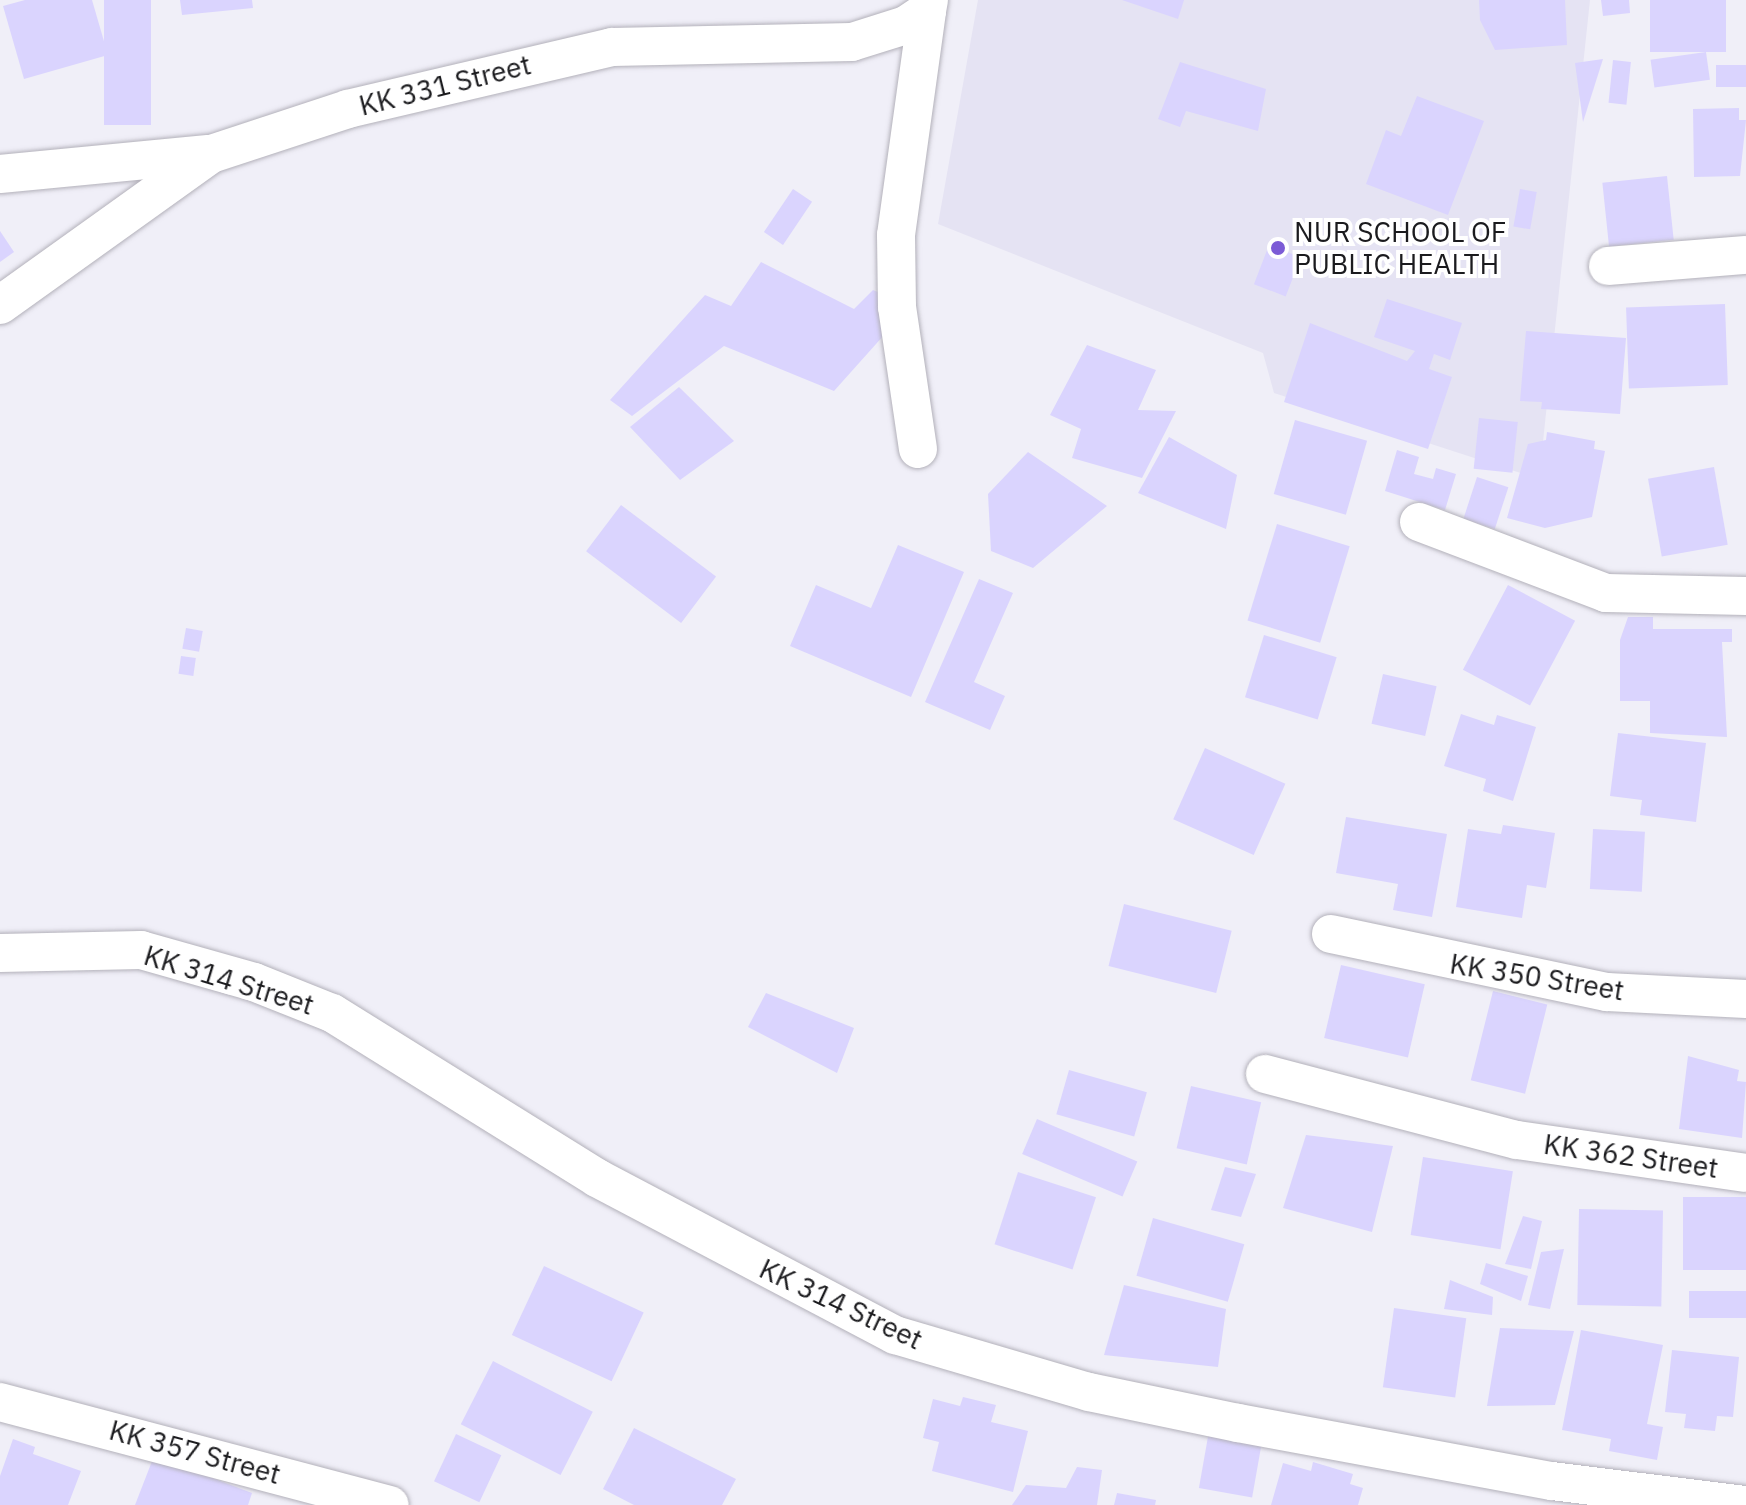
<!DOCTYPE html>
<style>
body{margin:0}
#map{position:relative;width:1746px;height:1505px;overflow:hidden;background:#f0eff8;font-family:"IBM Plex Sans",sans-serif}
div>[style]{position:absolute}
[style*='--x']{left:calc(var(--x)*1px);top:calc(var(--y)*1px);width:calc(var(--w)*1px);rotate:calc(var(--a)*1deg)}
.built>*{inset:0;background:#e5e3f3}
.building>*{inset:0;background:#dad4fe;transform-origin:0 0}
.roads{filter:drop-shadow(0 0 2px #b3b1ba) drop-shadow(0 0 2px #b3b1ba)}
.minor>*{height:38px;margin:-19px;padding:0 19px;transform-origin:19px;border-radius:19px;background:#fff}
.dots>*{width:22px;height:22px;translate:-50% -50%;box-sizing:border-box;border:4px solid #fff;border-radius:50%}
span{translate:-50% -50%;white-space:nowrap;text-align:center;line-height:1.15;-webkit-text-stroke:8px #fff;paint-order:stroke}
.street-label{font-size:28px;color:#1b1b1e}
.poi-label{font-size:28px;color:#1b1b1e}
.left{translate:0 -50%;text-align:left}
</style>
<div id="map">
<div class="built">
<i style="clip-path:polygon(978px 0,1590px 0,1539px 479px,1274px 393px,1263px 353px,938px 224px)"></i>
</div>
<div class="building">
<i style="clip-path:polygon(25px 0,92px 0,108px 55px,24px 79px,3px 6px)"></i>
<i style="left:104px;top:0;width:47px;height:125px"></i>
<i style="clip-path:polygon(180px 0,252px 0,253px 8px,182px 15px)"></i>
<i style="clip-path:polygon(1122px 0,1184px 0,1178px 19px)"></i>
<i style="clip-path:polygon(1479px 0,1565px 0,1567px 45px,1495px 50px,1480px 20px)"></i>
<i style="clip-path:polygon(1601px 0,1629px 0,1630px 13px,1603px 16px)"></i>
<i style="left:1650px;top:0;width:76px;height:52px"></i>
<i style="left:1706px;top:52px;width:28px;height:56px;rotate:82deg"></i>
<i style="clip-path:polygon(1603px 59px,1583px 122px,1575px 63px)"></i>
<i style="left:1613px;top:60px;width:18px;height:43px;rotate:6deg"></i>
<i style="clip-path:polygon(1180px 62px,1266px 89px,1258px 131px,1186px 111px,1180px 127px,1158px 119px)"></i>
<i style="left:1746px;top:65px;width:22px;height:30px;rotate:90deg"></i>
<i style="clip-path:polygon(1417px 96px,1484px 121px,1448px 215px,1366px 184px,1386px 130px,1401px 136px)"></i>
<i style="clip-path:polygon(1739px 108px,1739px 120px,1746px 120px,1740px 176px,1694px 177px,1693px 109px)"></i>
<i style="left:1667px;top:176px;width:64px;height:65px;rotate:84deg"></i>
<i style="left:793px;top:189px;width:23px;height:52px;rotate:34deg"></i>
<i style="left:1520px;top:189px;width:17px;height:38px;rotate:10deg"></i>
<i style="clip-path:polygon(0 231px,14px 252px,0 262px)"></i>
<i style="left:1269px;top:245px;width:34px;height:42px;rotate:21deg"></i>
<i style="clip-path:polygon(761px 262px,854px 309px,873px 290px,910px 306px,834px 391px,724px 346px,632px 416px,610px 400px,705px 295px,731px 306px)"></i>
<i style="clip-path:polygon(1387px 299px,1462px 323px,1450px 360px,1434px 354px,1429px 369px,1452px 377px,1428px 449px,1284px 402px,1310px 323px,1407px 361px,1415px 351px,1374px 337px)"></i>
<i style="left:1725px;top:304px;width:81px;height:99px;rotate:88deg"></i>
<i style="clip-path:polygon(1526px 331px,1626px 338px,1620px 414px,1541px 409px,1542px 402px,1520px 401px)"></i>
<i style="clip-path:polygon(1087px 345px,1156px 370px,1138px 410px,1176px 411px,1142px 478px,1072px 458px,1081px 429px,1050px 415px)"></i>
<i style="clip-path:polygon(679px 387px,734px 441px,680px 480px,630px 427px)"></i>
<i style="left:1479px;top:418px;width:39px;height:51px;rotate:6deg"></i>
<i style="left:1295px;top:420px;width:75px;height:77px;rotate:16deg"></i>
<i style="clip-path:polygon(1547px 432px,1595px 441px,1594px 449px,1605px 451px,1592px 517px,1545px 528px,1507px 518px,1528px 444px,1546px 440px)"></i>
<i style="clip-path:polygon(1169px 437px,1237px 475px,1226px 529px,1138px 493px)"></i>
<i style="clip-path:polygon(1397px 450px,1419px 457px,1414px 474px,1433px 479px,1436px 468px,1456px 474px,1445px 510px,1385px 491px)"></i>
<i style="clip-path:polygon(1028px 452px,1107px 506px,1033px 568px,991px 551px,988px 494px)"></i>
<i style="left:1714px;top:467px;width:79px;height:67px;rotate:80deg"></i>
<i style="left:1477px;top:477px;width:33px;height:44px;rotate:18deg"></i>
<i style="left:621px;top:505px;width:119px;height:58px;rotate:37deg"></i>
<i style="left:1277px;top:524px;width:76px;height:101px;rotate:17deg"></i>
<i style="clip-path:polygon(898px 545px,964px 572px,911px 697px,790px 646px,816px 585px,871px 608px)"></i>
<i style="clip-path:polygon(979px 579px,1013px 593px,974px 682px,1005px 696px,990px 730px,925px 702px)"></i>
<i style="left:1508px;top:585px;width:76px;height:96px;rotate:28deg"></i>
<i style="clip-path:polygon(1628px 617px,1653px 617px,1653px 629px,1732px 629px,1732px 642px,1722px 642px,1727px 737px,1650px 733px,1650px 701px,1620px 701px,1620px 640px)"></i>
<i style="left:186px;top:628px;width:17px;height:21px;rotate:10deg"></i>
<i style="left:1264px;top:635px;width:76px;height:65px;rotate:17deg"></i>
<i style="left:181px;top:656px;width:15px;height:18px;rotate:8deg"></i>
<i style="left:1383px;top:674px;width:55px;height:51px;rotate:13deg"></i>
<i style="clip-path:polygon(1461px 714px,1494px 725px,1497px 715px,1536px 727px,1513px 801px,1483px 791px,1486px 779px,1444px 766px)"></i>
<i style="clip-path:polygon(1618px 733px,1706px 743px,1696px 822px,1640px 815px,1642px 800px,1610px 796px)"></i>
<i style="left:1205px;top:748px;width:88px;height:78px;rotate:24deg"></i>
<i style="clip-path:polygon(1346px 817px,1447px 834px,1432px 917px,1393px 910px,1398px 884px,1336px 873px)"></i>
<i style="clip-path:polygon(1503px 825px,1555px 833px,1546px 888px,1527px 885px,1522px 918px,1456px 907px,1468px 829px,1501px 834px)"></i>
<i style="left:1593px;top:829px;width:52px;height:60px;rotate:3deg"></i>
<i style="left:1124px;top:904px;width:111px;height:64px;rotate:14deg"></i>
<i style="left:1341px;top:965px;width:86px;height:75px;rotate:13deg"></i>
<i style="left:1493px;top:991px;width:56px;height:92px;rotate:14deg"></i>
<i style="clip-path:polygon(766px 993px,854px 1028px,837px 1073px,748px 1027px)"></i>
<i style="clip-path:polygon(1688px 1056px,1739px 1070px,1737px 1081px,1746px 1082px,1742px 1138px,1679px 1129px)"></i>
<i style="left:1069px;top:1070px;width:81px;height:46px;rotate:16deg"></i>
<i style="left:1191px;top:1086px;width:72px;height:64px;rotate:13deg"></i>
<i style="left:1037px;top:1119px;width:109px;height:38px;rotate:23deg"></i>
<i style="clip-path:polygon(1306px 1135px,1393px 1146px,1372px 1232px,1283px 1208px)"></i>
<i style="left:1423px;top:1157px;width:91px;height:79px;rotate:9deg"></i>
<i style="clip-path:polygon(1225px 1167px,1256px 1174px,1241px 1217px,1211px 1210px)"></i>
<i style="left:1018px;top:1172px;width:82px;height:76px;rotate:18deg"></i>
<i style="left:1683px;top:1197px;width:63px;height:73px"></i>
<i style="left:1579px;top:1209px;width:84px;height:96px;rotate:1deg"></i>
<i style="clip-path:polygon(1523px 1216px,1542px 1221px,1531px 1269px,1505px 1264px)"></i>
<i style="left:1153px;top:1218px;width:95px;height:60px;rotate:16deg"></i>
<i style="clip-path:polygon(1564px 1249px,1550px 1309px,1528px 1305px,1541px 1252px)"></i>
<i style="clip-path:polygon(1486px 1263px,1528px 1276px,1521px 1301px,1480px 1284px)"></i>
<i style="left:544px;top:1266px;width:110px;height:76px;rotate:25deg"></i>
<i style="clip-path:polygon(1450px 1280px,1493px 1297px,1492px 1315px,1444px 1309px)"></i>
<i style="clip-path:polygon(1124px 1285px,1226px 1309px,1218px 1367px,1104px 1355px)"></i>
<i style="left:1746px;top:1291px;width:27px;height:57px;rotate:90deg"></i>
<i style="left:1394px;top:1308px;width:73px;height:80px;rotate:8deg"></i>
<i style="clip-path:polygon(1500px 1328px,1574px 1331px,1555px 1405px,1487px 1406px)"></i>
<i style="clip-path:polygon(1581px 1330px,1663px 1345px,1647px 1424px,1663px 1427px,1657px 1460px,1609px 1451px,1611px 1439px,1562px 1430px)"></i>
<i style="clip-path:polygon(1672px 1350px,1739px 1357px,1733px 1417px,1717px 1416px,1715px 1431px,1684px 1428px,1686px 1414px,1665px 1412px)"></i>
<i style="left:493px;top:1361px;width:112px;height:71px;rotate:27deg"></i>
<i style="clip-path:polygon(963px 1397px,996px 1405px,991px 1422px,1028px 1431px,1013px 1492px,932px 1471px,939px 1442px,923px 1438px,933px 1399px,960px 1406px)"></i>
<i style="clip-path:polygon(634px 1428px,736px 1479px,722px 1505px,634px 1505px,603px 1489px)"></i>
<i style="left:1209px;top:1431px;width:54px;height:58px;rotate:10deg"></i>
<i style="left:456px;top:1434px;width:50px;height:52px;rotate:25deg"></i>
<i style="clip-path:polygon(13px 1439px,35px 1447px,33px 1454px,81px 1471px,68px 1505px,0 1505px,0 1476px)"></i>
<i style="clip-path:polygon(154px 1456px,252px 1493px,248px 1505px,135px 1505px)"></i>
<i style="clip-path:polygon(1313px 1462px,1353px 1474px,1350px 1484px,1363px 1488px,1358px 1505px,1271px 1505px,1283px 1463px,1311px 1471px)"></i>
<i style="clip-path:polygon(1077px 1467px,1102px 1470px,1097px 1505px,1012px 1505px,1026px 1485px,1066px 1488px)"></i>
<i style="clip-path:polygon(1117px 1493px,1156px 1500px,1155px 1505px,1114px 1505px)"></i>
</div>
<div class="roads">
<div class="minor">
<i style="--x:0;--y:174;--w:209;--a:-5.5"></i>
<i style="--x:1608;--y:266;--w:138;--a:-4.6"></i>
<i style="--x:0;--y:305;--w:259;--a:-35.6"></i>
<i style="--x:211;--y:154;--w:144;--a:-18.2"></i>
<i style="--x:348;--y:109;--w:271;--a:-13.2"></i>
<i style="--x:612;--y:47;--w:240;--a:-1.2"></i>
<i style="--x:852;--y:42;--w:57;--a:-17.5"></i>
<i style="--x:906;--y:25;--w:25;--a:-34"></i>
<i style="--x:927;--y:11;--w:11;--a:-80"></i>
<i style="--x:918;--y:449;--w:144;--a:-98.4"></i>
<i style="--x:897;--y:307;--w:72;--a:-90.8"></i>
<i style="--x:896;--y:235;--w:226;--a:-82.1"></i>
<i style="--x:1419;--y:522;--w:200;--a:20.8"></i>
<i style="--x:1606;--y:593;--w:140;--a:1.2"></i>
<i style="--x:1331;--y:934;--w:282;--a:11.9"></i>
<i style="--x:1607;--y:992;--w:139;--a:2.9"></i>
<i style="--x:0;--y:953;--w:141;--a:-1.2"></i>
<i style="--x:141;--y:950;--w:117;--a:15.8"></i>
<i style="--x:254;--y:982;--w:84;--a:21.7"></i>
<i style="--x:332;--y:1013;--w:312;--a:31.9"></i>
<i style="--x:597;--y:1178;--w:337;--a:27.8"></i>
<i style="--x:895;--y:1335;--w:202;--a:16.4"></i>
<i style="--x:1089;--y:1392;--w:152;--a:11.8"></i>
<i style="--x:1238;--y:1423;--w:319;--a:10.5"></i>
<i style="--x:1552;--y:1481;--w:194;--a:7.1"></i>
<i style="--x:1265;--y:1074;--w:260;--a:14.7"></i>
<i style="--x:1517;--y:1140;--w:231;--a:8.2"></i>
<i style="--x:0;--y:1402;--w:403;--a:14.8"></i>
</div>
</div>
<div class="dots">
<i style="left:1278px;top:248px;background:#7c5bd6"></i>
</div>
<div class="street-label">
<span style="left:445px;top:85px;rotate:-14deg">KK 331 Street</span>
<span style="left:1537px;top:977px;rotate:9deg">KK 350 Street</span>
<span style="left:229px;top:980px;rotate:17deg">KK 314 Street</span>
<span style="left:1631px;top:1156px;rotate:8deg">KK 362 Street</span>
<span style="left:841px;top:1304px;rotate:25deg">KK 314 Street</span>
<span style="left:195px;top:1452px;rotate:15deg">KK 357 Street</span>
</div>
<div class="poi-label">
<span class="left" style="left:1294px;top:248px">NUR SCHOOL OF<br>PUBLIC HEALTH</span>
</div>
</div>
